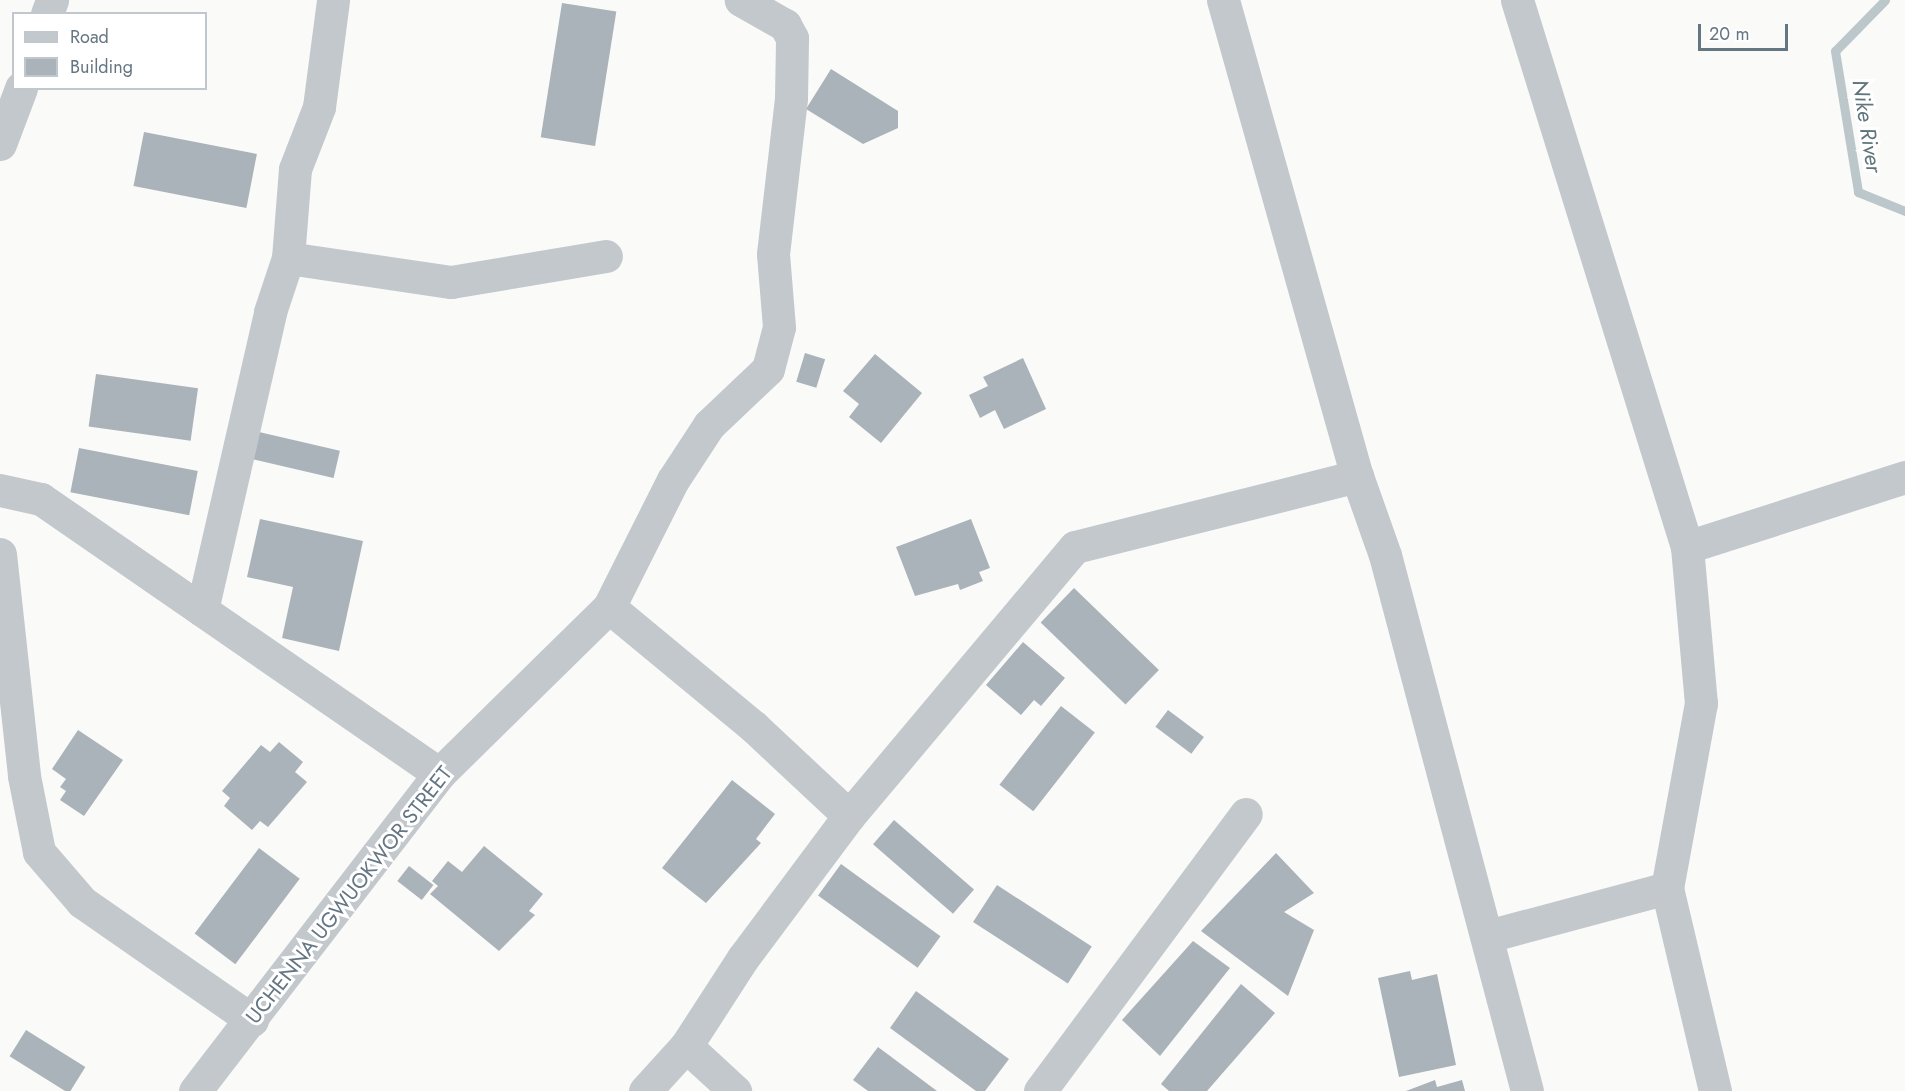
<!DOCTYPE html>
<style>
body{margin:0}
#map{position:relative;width:1905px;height:1091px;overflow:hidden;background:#fafaf8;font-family:Jost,sans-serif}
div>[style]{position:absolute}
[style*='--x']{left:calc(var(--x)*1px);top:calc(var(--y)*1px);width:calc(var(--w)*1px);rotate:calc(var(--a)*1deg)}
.stream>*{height:9px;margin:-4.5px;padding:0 4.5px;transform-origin:4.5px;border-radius:4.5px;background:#bbc7cb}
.building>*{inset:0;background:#aab3b9;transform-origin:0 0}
.street>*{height:33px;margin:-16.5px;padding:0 16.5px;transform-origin:16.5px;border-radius:16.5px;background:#c3c8cc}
span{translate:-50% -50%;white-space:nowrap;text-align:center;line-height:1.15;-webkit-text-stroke:6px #fff;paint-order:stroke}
.street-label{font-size:21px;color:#657683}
.water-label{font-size:22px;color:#60757c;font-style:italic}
.legend{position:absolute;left:12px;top:12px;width:195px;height:78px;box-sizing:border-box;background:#fff;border:2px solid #c1c8cd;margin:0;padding:8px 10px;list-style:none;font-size:18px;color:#657683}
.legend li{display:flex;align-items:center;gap:12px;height:30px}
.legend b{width:30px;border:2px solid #c1c8cd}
.scale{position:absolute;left:1698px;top:24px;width:90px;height:27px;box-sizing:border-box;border:3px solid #657683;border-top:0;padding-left:8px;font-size:18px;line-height:21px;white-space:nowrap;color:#657683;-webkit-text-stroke:4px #fff;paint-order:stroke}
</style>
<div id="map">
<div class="stream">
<i style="--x:1885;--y:0;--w:71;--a:134.4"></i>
<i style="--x:1835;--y:51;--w:143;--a:80.7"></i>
<i style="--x:1858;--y:192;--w:51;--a:22"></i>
</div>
<div class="building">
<i style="left:562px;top:3px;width:55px;height:136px;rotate:9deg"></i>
<i style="clip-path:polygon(831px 69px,898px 111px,898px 128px,863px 144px,806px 109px)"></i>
<i style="left:144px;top:132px;width:115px;height:55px;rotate:11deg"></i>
<i style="left:805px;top:353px;width:21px;height:30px;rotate:17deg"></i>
<i style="clip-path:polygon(875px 354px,922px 393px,881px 443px,849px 417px,859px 404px,843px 391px)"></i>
<i style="clip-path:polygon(1023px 358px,1046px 409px,1004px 429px,995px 410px,980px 418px,969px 395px,988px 386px,983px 377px)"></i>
<i style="left:96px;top:374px;width:103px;height:53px;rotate:8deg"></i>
<i style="left:259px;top:432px;width:83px;height:28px;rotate:13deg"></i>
<i style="left:79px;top:448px;width:121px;height:45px;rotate:11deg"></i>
<i style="clip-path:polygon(260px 519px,363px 541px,339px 651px,282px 638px,293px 587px,247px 577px)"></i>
<i style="clip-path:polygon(971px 519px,990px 568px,979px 572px,983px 581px,960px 590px,958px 584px,915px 596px,896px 547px)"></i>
<i style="left:1074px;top:588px;width:118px;height:48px;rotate:44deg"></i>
<i style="clip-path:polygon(1023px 642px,1065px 678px,1041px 706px,1034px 700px,1021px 715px,986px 685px)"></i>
<i style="left:1061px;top:706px;width:43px;height:100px;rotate:38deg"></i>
<i style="left:1168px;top:710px;width:45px;height:21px;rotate:37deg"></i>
<i style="clip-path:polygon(78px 730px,123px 760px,84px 816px,60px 800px,66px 791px,60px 787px,66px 779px,52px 769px)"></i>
<i style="clip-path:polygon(279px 742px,303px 762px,295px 772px,307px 782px,268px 827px,260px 821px,252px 830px,224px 806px,230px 798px,222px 791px,261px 745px,270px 752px)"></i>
<i style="clip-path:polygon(732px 780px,775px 814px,756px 839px,761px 843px,706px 903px,662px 868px)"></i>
<i style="left:894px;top:820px;width:106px;height:32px;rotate:41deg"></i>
<i style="clip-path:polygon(484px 846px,543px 894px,529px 911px,535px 915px,499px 951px,430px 894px,438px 886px,432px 881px,448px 861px,462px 872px)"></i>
<i style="left:259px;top:848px;width:51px;height:107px;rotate:37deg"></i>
<i style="clip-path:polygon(1276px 853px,1314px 893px,1284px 912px,1314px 930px,1288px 996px,1201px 931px)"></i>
<i style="left:841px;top:864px;width:123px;height:39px;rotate:36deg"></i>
<i style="left:409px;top:866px;width:31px;height:19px;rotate:38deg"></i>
<i style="left:997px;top:885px;width:113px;height:44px;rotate:33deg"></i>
<i style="clip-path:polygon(1193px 941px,1230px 968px,1160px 1056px,1122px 1020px)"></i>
<i style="clip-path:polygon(1410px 971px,1412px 980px,1437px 974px,1456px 1065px,1399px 1077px,1378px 978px)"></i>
<i style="clip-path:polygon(1241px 984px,1275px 1013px,1207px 1091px,1169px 1091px,1161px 1084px)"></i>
<i style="clip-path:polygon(916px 991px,1009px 1059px,985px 1091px,976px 1091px,890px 1028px)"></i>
<i style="left:26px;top:1030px;width:70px;height:31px;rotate:32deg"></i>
<i style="clip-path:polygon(878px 1047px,937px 1091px,868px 1091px,853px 1080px)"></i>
<i style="clip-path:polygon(1435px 1080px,1437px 1087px,1462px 1080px,1465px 1091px,1406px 1091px)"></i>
</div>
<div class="street">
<i style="--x:1223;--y:0;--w:495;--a:74.3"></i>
<i style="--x:1357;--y:476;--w:84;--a:70.5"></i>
<i style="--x:1385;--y:555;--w:554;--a:75.16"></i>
<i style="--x:1517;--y:0;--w:573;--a:72.74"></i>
<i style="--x:1687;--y:547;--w:157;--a:84.9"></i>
<i style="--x:1701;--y:703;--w:188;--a:100.4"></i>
<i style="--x:1667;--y:888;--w:209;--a:76.7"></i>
<i style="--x:47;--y:14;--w:15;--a:-70"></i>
<i style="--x:0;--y:144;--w:60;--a:-69.4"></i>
<i style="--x:288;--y:258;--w:165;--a:8.4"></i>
<i style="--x:451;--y:282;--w:157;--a:-9.5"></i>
<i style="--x:0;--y:490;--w:42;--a:12.4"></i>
<i style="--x:41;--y:499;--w:484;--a:34.6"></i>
<i style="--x:1687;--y:547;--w:229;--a:-17.8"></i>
<i style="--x:0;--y:554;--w:223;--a:83.8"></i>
<i style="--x:24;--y:776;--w:77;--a:78.8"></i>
<i style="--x:39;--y:852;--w:66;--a:49.3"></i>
<i style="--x:82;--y:902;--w:207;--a:34.8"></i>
<i style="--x:609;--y:607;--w:188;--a:39.6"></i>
<i style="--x:754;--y:727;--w:130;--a:43.1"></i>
<i style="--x:202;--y:610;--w:306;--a:-77.1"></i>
<i style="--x:270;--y:312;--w:57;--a:-71.6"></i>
<i style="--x:288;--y:258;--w:89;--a:-85.5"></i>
<i style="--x:295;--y:169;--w:66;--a:-68.8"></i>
<i style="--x:319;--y:107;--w:108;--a:-82.5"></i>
<i style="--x:1488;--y:936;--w:185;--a:-15"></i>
<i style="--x:686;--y:1046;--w:67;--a:42.6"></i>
<i style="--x:195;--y:1091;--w:400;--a:-52.4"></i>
<i style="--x:439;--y:774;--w:238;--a:-44.5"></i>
<i style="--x:609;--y:607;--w:142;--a:-63.3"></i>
<i style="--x:673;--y:480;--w:66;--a:-56.8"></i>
<i style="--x:709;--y:425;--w:81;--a:-43.5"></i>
<i style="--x:768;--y:369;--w:43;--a:-75.3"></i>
<i style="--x:779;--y:327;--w:73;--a:-94.7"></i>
<i style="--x:773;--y:254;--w:157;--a:-83.4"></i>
<i style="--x:791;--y:98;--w:60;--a:-89"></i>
<i style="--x:792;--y:38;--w:15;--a:-118"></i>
<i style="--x:785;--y:25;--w:51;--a:-150.4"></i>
<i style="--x:645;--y:1091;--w:61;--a:-47.7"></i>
<i style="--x:686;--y:1046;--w:105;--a:-57.1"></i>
<i style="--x:743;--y:958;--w:177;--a:-53.3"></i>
<i style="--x:849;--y:816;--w:351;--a:-50"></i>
<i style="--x:1075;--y:547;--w:291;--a:-14.1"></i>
<i style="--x:1040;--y:1091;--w:345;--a:-53.4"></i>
</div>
<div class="street-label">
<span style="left:349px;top:895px;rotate:-52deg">UCHENNA UGWUOKWOR STREET</span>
</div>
<div class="water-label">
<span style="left:1867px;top:126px;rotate:81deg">Nike River</span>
</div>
<ul class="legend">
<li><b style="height:8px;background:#c3c8cc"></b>Road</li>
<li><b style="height:16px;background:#aab3b9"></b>Building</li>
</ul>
<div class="scale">20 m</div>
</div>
